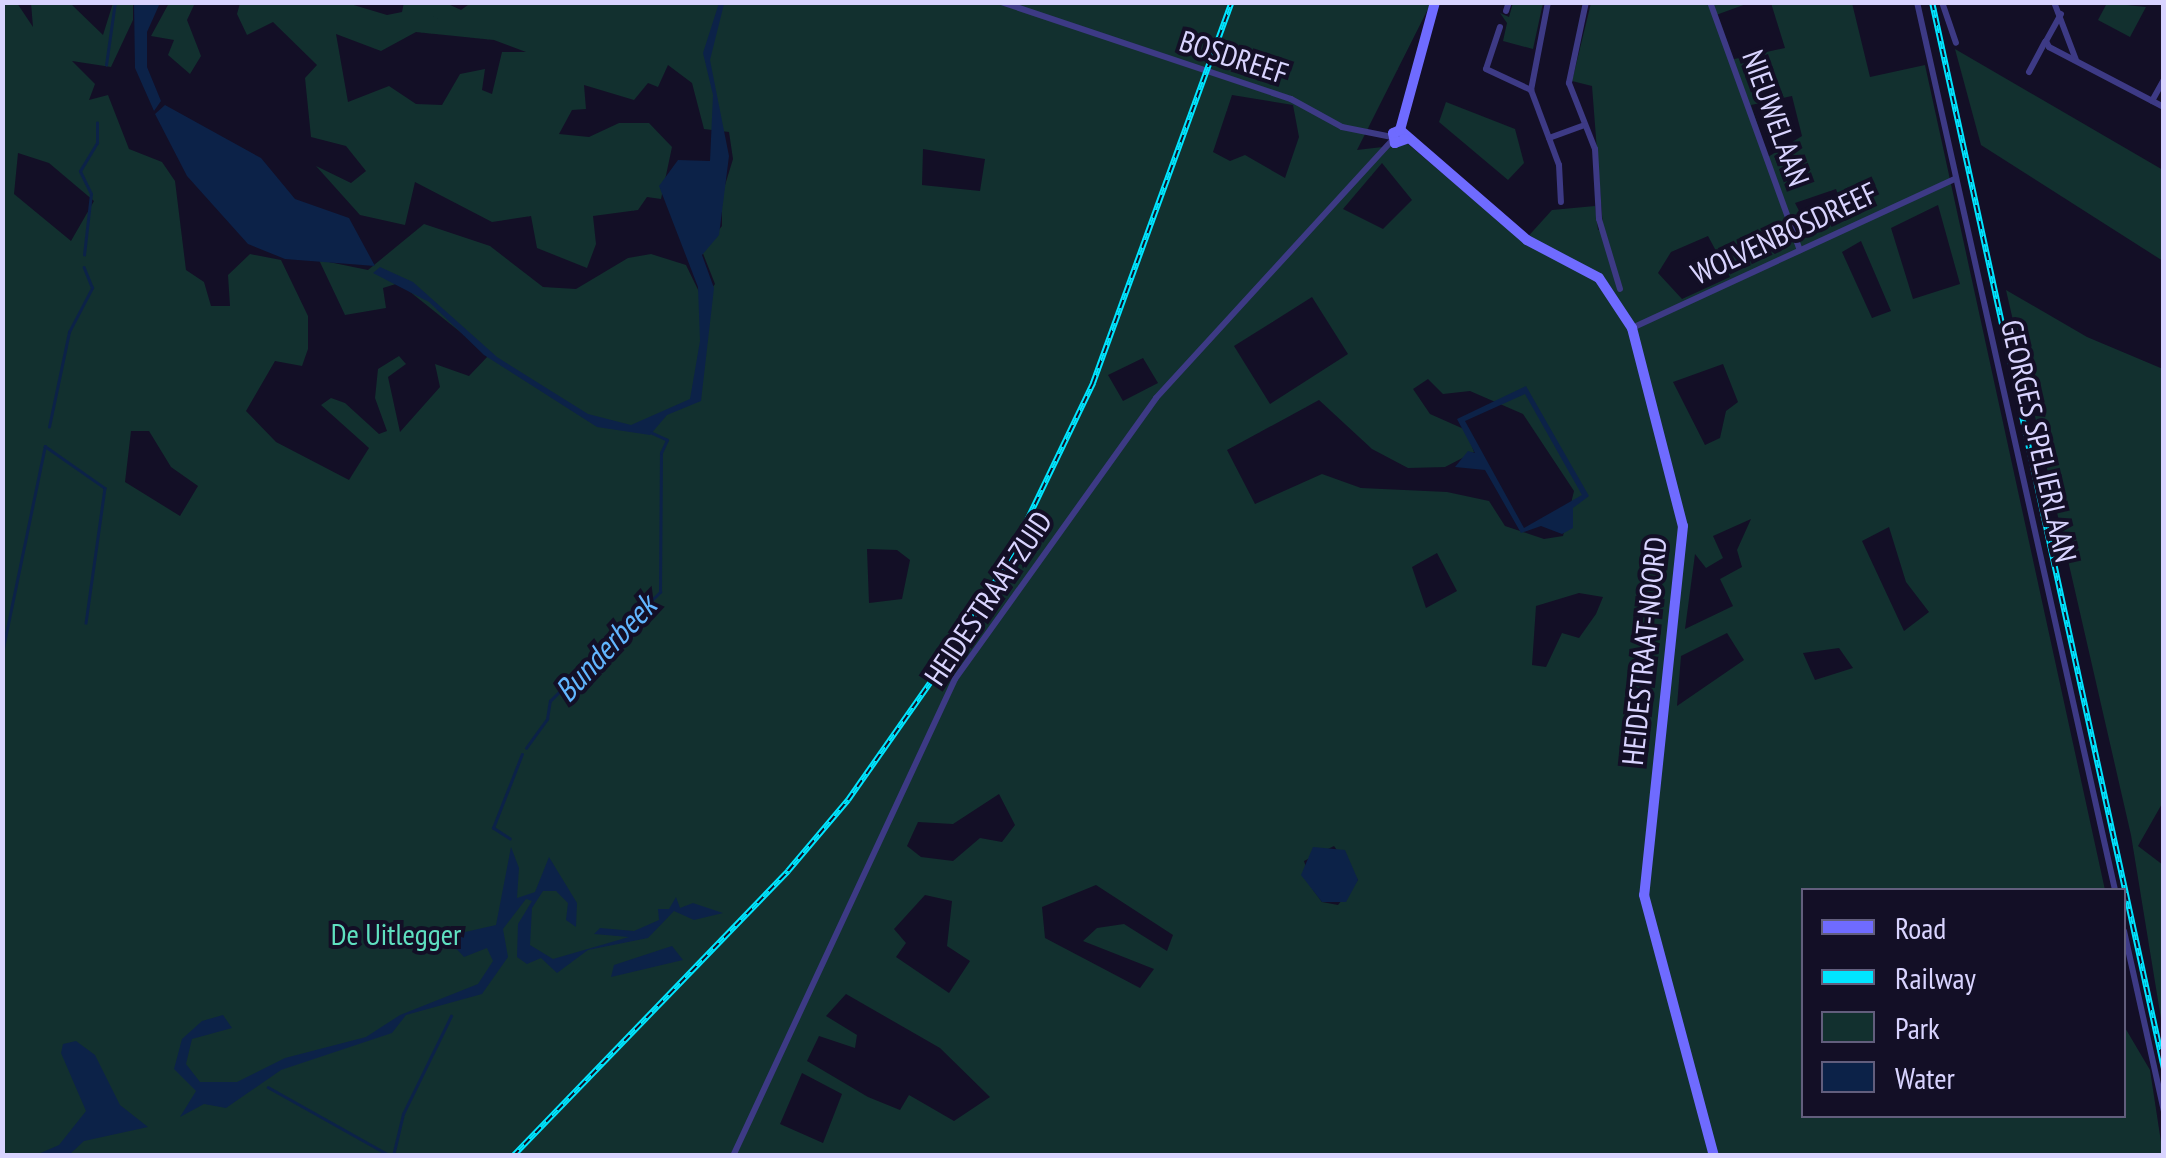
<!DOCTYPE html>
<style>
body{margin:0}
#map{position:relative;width:2166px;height:1158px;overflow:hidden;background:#130f26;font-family:"PT Sans Narrow",sans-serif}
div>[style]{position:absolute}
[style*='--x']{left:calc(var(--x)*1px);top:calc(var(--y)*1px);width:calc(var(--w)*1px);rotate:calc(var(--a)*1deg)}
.green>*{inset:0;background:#12302f}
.water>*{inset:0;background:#0c2248}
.stream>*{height:2.5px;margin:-1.25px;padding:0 1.25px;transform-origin:1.25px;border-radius:1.25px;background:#0c2248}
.street>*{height:6px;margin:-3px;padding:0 3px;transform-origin:3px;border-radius:3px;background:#3d3a85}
.secondary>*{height:10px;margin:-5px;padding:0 5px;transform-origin:5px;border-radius:5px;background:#6f6bff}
.rail>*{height:6px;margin-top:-3px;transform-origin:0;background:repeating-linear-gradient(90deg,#130f26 0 8px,#00e5ff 0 16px);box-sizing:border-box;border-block:2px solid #00e5ff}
span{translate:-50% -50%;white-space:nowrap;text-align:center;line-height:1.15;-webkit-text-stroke:8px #130f26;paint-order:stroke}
.street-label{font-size:30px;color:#d9d4ff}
.park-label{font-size:30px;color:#5fe0c0}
.water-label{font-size:32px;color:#62b6ff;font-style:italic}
.frame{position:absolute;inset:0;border:5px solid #d9d4ff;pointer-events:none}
.legend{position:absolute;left:1801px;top:888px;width:325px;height:230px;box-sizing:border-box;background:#130f26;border:2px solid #625e7d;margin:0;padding:12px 18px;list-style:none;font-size:30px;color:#d9d4ff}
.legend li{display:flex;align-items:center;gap:20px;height:50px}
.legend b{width:50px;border:2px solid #625e7d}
</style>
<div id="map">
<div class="green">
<i style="clip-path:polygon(evenodd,404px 2px,446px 3px,461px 10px,472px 2px,1431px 3px,1357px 150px,1408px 144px,1523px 242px,1552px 210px,1595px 206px,1598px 230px,1603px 228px,1592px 86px,1572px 81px,1591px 3px,1749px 3px,1716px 15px,1730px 60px,1785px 48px,1771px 3px,1852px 3px,1870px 77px,1925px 65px,2105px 890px,1804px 890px,1804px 1116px,2124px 1116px,2124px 1026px,2150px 1070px,2163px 1155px,3px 1155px,2px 3px,17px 3px,33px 27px,31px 3px,70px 3px,103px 35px,113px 3px,133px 3px,133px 20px,111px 67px,72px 61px,95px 84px,89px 100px,108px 95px,129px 149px,162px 162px,175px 181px,186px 270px,204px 282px,211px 306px,230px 306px,228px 275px,250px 254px,281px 260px,308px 316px,308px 349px,302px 366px,275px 361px,246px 411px,276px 442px,349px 480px,369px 448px,321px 405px,331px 398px,345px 403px,379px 434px,387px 431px,375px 398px,378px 369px,399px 356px,406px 364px,388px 377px,400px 432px,440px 387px,435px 364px,469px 376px,489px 355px,399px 283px,383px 288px,386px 308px,345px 315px,319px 260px,368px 270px,424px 224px,490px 246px,543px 287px,576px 289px,628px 258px,651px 254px,686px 265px,703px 300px,715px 284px,702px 251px,722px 226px,722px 195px,733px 159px,729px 132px,704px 129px,692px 83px,668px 65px,658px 87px,648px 83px,634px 100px,584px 85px,586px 109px,572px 110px,559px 134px,589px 137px,619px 123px,649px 123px,672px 147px,661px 199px,647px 197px,638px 210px,593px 216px,596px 244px,587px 268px,537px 248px,531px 216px,492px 222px,415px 182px,405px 225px,360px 215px,316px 166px,351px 183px,366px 171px,346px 146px,311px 137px,305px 78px,317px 65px,273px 22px,247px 35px,237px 14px,240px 3px,347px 3px,387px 15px,402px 12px,404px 2px,416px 32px,494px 40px,526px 52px,502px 52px,492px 94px,482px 90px,485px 69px,460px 74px,442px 105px,416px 104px,389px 86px,348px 102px,336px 34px,381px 51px,416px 32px,404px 2px,1232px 95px,1293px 105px,1299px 137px,1285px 178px,1245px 155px,1230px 161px,1213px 152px,1232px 95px,404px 2px,1792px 96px,1802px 136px,1768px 157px,1751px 105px,1792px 96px,404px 2px,923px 149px,985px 159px,980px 191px,922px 185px,923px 149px,404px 2px,18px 153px,49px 163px,94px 201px,71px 241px,14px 194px,18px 153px,404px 2px,1382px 163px,1412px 200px,1383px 229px,1343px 209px,1382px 163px,404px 2px,1836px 189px,1846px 217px,1811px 234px,1795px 203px,1836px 189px,404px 2px,1938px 205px,1960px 284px,1913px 299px,1891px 228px,1938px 205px,404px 2px,1708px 236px,1730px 277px,1682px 299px,1658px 273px,1671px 252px,1708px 236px,404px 2px,1861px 241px,1891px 311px,1872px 318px,1842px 252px,1861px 241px,404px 2px,1312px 297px,1348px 354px,1270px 404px,1234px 346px,1312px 297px,404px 2px,1143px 358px,1158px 383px,1123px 401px,1108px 375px,1143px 358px,404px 2px,1723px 364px,1738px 402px,1726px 411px,1720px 438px,1705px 445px,1673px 382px,1723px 364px,404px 2px,1428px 379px,1443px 394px,1470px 391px,1523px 414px,1574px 491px,1563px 536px,1544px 539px,1505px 526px,1489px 501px,1447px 492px,1361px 488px,1322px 474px,1255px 504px,1227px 450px,1319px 400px,1372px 449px,1408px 468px,1445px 467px,1474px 452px,1466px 430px,1430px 414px,1413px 389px,1428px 379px,404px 2px,131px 431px,149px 431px,171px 467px,198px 486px,180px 516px,125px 482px,131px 431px,404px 2px,1751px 519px,1737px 550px,1742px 567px,1720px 579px,1733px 606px,1685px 629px,1695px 554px,1706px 568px,1723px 558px,1713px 536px,1751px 519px,404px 2px,1889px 527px,1906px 582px,1929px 612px,1904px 631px,1862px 541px,1889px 527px,404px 2px,867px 549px,897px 550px,910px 560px,902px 599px,869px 603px,867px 549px,404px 2px,1437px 553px,1457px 591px,1426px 608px,1412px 567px,1437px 553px,404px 2px,1579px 593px,1603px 597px,1596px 614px,1579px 638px,1562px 633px,1546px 667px,1532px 665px,1536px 606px,1579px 593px,404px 2px,1727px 633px,1744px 660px,1677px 706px,1681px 656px,1727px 633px,404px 2px,1839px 648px,1853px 668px,1815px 680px,1803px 653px,1839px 648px,404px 2px,999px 794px,1015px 825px,1002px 842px,980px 838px,953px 861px,921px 857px,907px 846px,918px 822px,953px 824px,999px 794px,404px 2px,1334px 846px,1358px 880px,1338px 905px,1322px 902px,1313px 890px,1304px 861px,1334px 846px,404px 2px,1096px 885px,1173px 935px,1167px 951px,1124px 924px,1097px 928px,1083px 941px,1154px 969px,1140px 988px,1045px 938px,1042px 907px,1096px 885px,404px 2px,925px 895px,952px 901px,947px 946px,970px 961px,949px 993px,896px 957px,906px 943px,894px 929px,925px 895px,404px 2px,846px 994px,940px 1048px,990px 1097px,954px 1121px,909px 1095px,900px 1110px,868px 1097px,807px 1061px,819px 1036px,855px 1048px,857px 1035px,826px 1016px,846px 994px,404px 2px,802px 1073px,842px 1094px,823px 1143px,780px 1124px,802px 1073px)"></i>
<i style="clip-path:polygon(169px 3px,195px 3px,187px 20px,201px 56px,190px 74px,168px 55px,174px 40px,151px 36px)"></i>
<i style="clip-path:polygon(1513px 3px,1543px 3px,1533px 49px,1503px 41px,1507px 23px,1500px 13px,1509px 17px)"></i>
<i style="clip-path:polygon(2107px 3px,2146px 7px,2130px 37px,2098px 20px)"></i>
<i style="clip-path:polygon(1955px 49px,2163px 170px,2163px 261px,1981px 145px)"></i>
<i style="clip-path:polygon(1446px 102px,1515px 129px,1524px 163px,1508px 180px,1439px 122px)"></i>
<i style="clip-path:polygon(2006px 290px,2087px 337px,2163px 369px,2163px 802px,2138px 846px,2163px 865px,2163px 1031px,2131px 835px)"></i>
</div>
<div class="water">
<i style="clip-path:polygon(134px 3px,160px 3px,147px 32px,147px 67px,161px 101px,154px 111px,135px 68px)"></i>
<i style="clip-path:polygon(719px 3px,724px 4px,710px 60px,729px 156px,719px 235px,702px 255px,714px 288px,701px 401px,667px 415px,650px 435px,597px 427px,484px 355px,429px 302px,373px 273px,380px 267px,413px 282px,497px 357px,588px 414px,631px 425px,690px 399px,700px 341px,698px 287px,659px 186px,678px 160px,710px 161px,713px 95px,703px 53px)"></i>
<i style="clip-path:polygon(165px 105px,261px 158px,295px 199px,349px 218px,375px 266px,285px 259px,248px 244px,187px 176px,155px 114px)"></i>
<i style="clip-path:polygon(evenodd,1526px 386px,1589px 496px,1573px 508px,1573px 528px,1562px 534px,1541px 526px,1521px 533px,1485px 470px,1455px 467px,1468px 451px,1475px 453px,1457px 419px,1526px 386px,1525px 394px,1582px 495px,1524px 528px,1465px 421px,1525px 394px)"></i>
<i style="clip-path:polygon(511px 847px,519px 868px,517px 898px,535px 892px,549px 857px,577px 903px,576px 927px,566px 920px,568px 903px,556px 891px,543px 891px,532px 908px,530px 945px,553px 959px,629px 937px,594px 934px,600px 928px,634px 931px,659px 920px,658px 909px,669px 909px,676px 897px,680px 908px,693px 903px,723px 913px,694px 920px,674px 911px,648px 938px,588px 950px,557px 973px,541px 958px,527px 964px,517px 957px,518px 924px,532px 901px,526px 899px,503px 929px,508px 957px,482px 994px,406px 1015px,392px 1033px,281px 1070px,226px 1108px,204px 1104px,180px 1117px,196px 1091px,174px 1069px,182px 1039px,202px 1021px,223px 1015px,232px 1028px,192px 1039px,186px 1064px,200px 1082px,237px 1082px,285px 1058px,366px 1037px,400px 1015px,478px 984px,493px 961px,487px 948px,464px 957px,453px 945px,426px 950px,443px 937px,496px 925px)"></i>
<i style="clip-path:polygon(1313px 847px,1345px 850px,1358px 880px,1346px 902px,1322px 902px,1301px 875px)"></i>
<i style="clip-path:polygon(672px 946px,683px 960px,611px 977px,614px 965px)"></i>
<i style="clip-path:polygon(76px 1041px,95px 1055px,120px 1105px,148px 1127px,84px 1141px,69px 1155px,36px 1155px,59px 1145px,86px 1111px,61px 1053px,63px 1044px)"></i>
</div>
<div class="stream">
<i style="--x:106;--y:65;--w:64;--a:-81.9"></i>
<i style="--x:84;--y:255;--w:61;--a:-83.5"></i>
<i style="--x:91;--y:194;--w:25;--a:-116"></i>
<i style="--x:80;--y:171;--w:33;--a:-59"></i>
<i style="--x:97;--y:143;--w:20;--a:-90"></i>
<i style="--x:49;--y:427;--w:97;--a:-78.1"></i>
<i style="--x:69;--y:332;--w:50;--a:-62.4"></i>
<i style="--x:92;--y:288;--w:22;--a:-112"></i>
<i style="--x:2;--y:653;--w:211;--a:-78.3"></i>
<i style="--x:45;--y:446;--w:73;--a:35"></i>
<i style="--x:105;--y:488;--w:136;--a:98"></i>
<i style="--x:526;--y:748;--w:36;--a:-54"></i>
<i style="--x:547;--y:719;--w:18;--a:-81"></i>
<i style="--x:550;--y:701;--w:155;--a:-44.7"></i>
<i style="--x:660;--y:592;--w:139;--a:-89.6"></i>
<i style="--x:661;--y:453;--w:14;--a:-65"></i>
<i style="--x:667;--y:440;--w:17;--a:-156"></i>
<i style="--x:510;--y:839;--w:20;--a:-147"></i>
<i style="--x:493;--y:828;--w:79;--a:-68.6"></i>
<i style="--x:268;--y:1087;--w:141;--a:29.3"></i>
<i style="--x:393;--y:1156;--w:43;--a:-76.6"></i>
<i style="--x:403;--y:1114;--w:109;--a:-63.9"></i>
</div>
<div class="street">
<i style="--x:1001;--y:2;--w:306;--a:18.5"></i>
<i style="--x:1291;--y:99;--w:58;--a:28.8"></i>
<i style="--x:1342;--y:127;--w:51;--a:11.3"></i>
<i style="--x:1548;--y:2;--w:90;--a:100.9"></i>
<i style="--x:1531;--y:90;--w:80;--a:69.5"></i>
<i style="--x:1559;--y:165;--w:37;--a:87"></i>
<i style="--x:1586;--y:2;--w:83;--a:101.9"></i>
<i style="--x:1569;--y:83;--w:71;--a:68.5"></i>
<i style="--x:1595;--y:149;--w:70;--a:86.7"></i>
<i style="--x:1599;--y:219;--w:73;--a:73.3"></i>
<i style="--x:1710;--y:2;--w:264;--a:70.1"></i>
<i style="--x:1917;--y:2;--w:910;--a:77.43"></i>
<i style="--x:1942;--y:2;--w:43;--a:71.1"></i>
<i style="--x:2054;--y:2;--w:62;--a:69.2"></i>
<i style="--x:1506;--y:11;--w:9;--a:-72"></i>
<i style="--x:2061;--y:14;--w:31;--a:119"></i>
<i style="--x:2046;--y:41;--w:7;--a:63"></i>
<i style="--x:2049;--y:47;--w:130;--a:27.6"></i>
<i style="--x:1500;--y:27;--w:44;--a:108.4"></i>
<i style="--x:1486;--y:69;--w:50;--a:25"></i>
<i style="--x:2029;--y:72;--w:34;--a:-62"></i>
<i style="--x:2152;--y:101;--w:25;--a:-61"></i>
<i style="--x:1549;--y:138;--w:38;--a:-20"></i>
<i style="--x:1632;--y:328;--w:356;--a:-24.8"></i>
<i style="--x:2124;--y:931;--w:185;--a:77.5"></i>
<i style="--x:733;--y:1156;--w:526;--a:-65.04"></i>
<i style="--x:955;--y:679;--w:345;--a:-54.4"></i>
<i style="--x:1156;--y:398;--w:351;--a:-47.5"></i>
</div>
<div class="secondary">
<i style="--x:1400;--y:130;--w:168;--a:40.9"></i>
<i style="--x:1527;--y:240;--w:81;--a:27.8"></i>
<i style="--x:1599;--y:278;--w:60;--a:56.6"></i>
<i style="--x:1632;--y:328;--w:204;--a:75.6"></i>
<i style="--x:1683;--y:526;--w:371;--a:96"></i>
<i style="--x:1644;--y:895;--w:270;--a:75"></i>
<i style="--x:1406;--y:139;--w:12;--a:160"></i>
<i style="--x:1395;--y:143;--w:10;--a:-101"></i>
<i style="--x:1393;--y:133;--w:8;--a:-23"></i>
<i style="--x:1400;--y:130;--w:133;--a:-74.7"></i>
</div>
<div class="rail">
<i style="--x:1932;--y:2;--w:1092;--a:77.73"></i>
<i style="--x:513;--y:1156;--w:396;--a:-46"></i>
<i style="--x:788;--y:871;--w:93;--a:-49.8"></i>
<i style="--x:848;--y:800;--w:200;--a:-55"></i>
<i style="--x:963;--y:636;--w:86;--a:-59.3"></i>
<i style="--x:1007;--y:562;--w:199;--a:-64.3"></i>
<i style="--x:1093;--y:383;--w:406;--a:-70"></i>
</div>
<div class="street-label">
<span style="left:1234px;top:57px;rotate:18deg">BOSDREEF</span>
<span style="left:1776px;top:118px;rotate:70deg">NIEUWELAAN</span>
<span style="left:1784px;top:233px;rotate:-25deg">WOLVENBOSDREEF</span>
<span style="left:2039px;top:441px;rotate:77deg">GEORGES SPELIERLAAN</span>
<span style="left:988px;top:598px;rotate:-56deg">HEIDESTRAAT-ZUID</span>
<span style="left:1644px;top:651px;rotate:-84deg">HEIDESTRAAT-NOORD</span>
</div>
<div class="park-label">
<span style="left:396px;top:934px">De Uitlegger</span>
</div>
<div class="water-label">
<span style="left:605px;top:648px;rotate:-47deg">Bunderbeek</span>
</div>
<div class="frame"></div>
<ul class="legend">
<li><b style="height:12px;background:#6f6bff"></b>Road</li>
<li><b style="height:12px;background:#00e5ff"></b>Railway</li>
<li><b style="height:28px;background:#12302f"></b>Park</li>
<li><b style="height:28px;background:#0c2248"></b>Water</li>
</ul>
</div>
